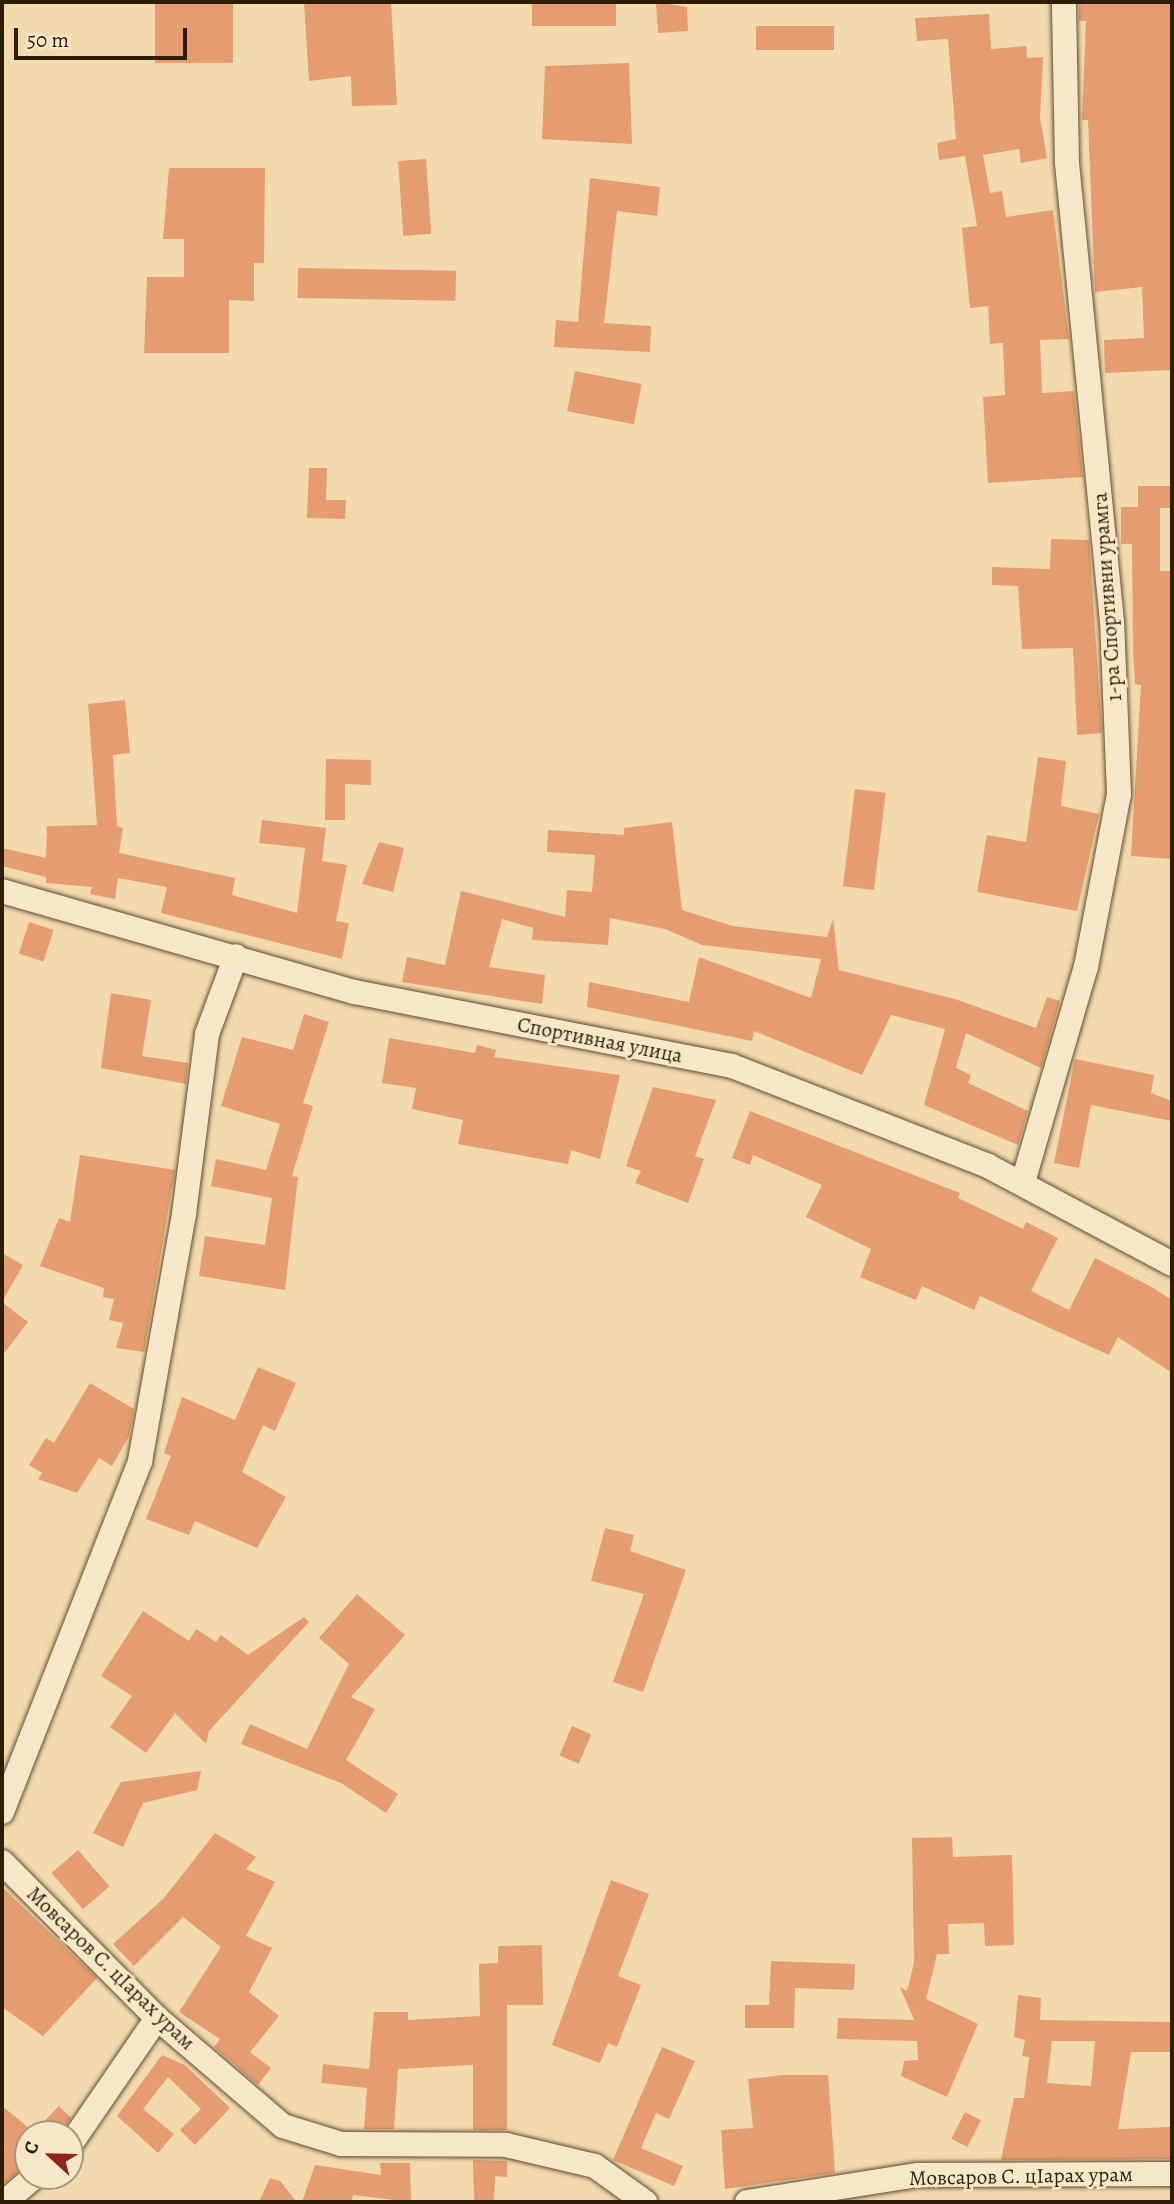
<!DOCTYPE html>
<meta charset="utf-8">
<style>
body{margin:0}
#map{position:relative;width:1174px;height:2204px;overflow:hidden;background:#f3daae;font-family:Alegreya,serif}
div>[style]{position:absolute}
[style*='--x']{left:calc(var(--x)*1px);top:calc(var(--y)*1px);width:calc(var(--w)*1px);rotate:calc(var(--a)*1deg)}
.building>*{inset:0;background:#e59c70;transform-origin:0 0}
.roads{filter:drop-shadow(0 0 2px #604d31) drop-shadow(0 0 2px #604d31)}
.street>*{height:24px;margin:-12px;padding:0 12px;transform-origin:12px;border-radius:12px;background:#f7e7ca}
span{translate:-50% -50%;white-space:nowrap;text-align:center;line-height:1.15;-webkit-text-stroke:5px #f7e7ca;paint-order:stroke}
.street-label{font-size:21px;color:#2f1e07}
.frame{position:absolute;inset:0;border:4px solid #2f1e07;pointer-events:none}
.north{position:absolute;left:14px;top:2120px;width:70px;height:70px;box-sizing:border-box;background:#f7e7ca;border:2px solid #a7977c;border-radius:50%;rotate:292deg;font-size:19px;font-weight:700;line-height:28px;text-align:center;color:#2f1e07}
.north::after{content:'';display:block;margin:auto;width:24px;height:32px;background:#8f2418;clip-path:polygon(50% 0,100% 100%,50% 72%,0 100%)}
.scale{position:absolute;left:14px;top:28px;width:173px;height:32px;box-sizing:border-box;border:4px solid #2f1e07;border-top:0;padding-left:9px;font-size:21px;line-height:24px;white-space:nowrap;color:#2f1e07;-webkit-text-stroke:5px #f7e7ca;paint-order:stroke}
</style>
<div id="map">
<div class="building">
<i style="left:155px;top:2px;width:78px;height:61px"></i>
<i style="clip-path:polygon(304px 2px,391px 2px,397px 105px,352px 106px,351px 76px,309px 81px)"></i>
<i style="left:532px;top:2px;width:84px;height:24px"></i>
<i style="clip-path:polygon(656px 2px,687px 7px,688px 31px,658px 33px)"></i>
<i style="clip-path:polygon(1079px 2px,1172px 2px,1172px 370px,1105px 373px,1104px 340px,1144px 338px,1142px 287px,1095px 292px,1088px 120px,1082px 120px,1086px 21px,1079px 21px)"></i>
<i style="clip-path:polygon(989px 14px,991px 49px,1026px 46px,1027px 58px,1043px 57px,1040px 117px,1047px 158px,1021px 163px,1019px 149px,983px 155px,990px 193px,1002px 191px,1006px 217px,1053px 210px,1069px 339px,1040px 340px,1042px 393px,1074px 391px,1083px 477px,988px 483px,983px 397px,1005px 395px,1003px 343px,990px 344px,988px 306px,970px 308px,962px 228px,977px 226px,965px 156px,939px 160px,937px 143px,956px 139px,948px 39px,917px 41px,915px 18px)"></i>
<i style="left:834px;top:26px;width:24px;height:78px;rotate:90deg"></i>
<i style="clip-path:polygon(629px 63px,632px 144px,542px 139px,545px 66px)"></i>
<i style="left:426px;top:159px;width:75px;height:28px;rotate:86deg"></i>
<i style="clip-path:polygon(169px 168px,265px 168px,264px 263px,254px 263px,254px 301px,229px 300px,229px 353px,144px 353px,147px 277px,184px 277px,184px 239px,163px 239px)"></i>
<i style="clip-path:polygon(590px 178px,660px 187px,657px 216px,617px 211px,604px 323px,651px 326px,650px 352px,554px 347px,556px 320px,578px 322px)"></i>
<i style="left:298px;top:268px;width:158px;height:30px;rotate:1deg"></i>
<i style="left:575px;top:371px;width:68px;height:41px;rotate:11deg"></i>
<i style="clip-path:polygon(309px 468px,327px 468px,326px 500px,346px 500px,345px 519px,307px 518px)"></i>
<i style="clip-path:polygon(1138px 486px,1172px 486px,1172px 508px,1160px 508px,1160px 571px,1172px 571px,1172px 859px,1131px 856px,1141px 685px,1135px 684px,1133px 651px,1132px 544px,1121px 544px,1121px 507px,1138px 507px)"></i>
<i style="clip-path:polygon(1051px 539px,1089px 540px,1102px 733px,1077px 735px,1073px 648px,1022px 649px,1018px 586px,992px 585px,992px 567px,1050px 569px)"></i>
<i style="clip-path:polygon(125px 700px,130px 753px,113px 755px,117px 826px,123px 828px,119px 853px,235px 878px,232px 895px,297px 913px,305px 848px,259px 843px,262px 820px,326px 828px,322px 861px,347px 865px,336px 921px,349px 923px,342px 959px,161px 913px,167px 887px,118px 878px,115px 899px,90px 894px,92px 887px,46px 883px,46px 877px,2px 866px,2px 848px,46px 858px,47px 826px,97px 825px,88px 704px)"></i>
<i style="clip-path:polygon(1038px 757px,1066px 761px,1061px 806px,1099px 814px,1077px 911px,977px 892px,987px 835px,1026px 842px)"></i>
<i style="clip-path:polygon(326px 759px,371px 760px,371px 785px,345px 784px,345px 820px,325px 820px)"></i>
<i style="left:855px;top:789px;width:31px;height:98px;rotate:7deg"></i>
<i style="clip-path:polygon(672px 822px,682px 910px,733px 926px,827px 937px,833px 919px,839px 970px,955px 999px,1036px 1028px,1047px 997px,1060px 1001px,1041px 1068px,966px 1033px,956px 1068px,971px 1075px,968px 1083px,1028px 1111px,1018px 1145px,924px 1105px,945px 1029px,891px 1015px,862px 1075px,754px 1031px,752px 1041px,587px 1007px,589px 982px,689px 1002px,699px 957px,811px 998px,821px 959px,702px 945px,665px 929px,610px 918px,608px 945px,532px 940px,533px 928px,502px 919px,489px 967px,545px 975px,542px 1004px,402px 982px,407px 957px,445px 965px,461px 891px,565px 917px,567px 890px,592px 892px,595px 855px,547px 852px,548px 830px,624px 835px,624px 828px)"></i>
<i style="clip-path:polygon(379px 842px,404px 848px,393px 892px,362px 884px)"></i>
<i style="left:29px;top:922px;width:26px;height:33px;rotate:18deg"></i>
<i style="clip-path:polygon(111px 993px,151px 1000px,142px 1056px,188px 1063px,186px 1084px,101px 1068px)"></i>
<i style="clip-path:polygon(304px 1014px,329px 1022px,303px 1103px,313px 1106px,292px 1176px,298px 1177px,285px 1290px,199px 1276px,205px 1236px,265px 1245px,272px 1198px,211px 1186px,216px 1159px,266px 1170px,280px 1124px,221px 1106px,242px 1037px,293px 1050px)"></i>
<i style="clip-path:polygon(389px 1038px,475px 1053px,477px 1045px,496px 1050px,494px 1057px,620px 1075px,600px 1159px,571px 1150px,568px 1164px,458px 1144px,463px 1120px,412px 1109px,416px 1088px,382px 1083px)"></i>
<i style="clip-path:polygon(1075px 1059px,1154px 1075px,1151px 1093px,1172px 1101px,1172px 1121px,1091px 1105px,1079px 1168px,1054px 1163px)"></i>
<i style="clip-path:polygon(653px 1087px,716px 1100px,695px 1156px,704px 1159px,688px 1203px,635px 1183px,641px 1171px,626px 1166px)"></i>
<i style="clip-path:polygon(750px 1111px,960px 1193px,958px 1198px,1023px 1229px,1026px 1222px,1058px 1238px,1031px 1291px,1069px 1310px,1095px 1258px,1150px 1286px,1172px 1300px,1172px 1373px,1118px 1337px,1109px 1355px,980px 1296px,974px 1310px,922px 1286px,916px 1300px,860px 1277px,871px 1249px,806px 1217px,822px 1185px,753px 1155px,750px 1165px,732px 1158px)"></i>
<i style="clip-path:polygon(80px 1155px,175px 1170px,144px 1352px,116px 1348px,123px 1323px,109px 1320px,114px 1299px,103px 1297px,104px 1288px,40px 1266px,59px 1218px,70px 1222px)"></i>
<i style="clip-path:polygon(2px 1253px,23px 1265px,2px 1302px,28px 1322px,2px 1356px)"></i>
<i style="clip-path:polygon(258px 1367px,296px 1383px,275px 1431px,263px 1425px,242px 1472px,286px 1497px,257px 1548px,195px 1521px,189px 1535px,146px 1519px,171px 1456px,164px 1453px,182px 1397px,235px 1420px)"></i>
<i style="clip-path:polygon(90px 1383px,134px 1409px,129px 1436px,112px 1466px,99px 1458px,77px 1493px,38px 1479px,42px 1473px,29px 1465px,46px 1438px,54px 1443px)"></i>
<i style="clip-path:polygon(605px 1528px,634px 1535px,630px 1551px,686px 1570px,643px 1692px,613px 1682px,644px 1594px,591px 1581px)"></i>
<i style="clip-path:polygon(357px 1594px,405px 1635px,351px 1697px,375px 1709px,346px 1760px,398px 1794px,386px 1813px,341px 1783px,241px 1744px,250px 1724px,307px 1749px,349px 1664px,319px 1638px)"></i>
<i style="clip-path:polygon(143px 1611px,189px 1641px,196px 1629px,216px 1642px,221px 1635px,248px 1655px,304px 1617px,309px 1622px,209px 1731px,206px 1744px,175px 1713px,146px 1753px,110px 1727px,132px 1696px,101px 1676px)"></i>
<i style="left:572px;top:1726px;width:21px;height:32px;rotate:23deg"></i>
<i style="clip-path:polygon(201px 1771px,197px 1790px,143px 1803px,123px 1847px,93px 1833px,121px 1782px)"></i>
<i style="clip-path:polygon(215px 1833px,256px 1857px,246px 1869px,275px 1882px,246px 1936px,272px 1948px,249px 1992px,279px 2016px,250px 2052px,271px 2068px,258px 2085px,214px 2047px,220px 2039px,179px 2012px,221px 1947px,183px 1917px,134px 1966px,113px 1944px,164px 1898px)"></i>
<i style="clip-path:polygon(952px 1837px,953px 1857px,1012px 1855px,1014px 1945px,985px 1946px,984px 1923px,948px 1924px,949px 1954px,937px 1954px,926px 1999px,978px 2024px,947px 2097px,901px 2076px,904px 2061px,918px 2060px,917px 2041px,837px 2039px,838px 2018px,914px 2020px,900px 1987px,907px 1991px,914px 1963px,912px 1838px)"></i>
<i style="left:78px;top:1850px;width:48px;height:35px;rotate:49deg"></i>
<i style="clip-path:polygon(611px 1880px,649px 1894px,618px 1976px,641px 1985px,617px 2047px,608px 2043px,600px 2063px,552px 2045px)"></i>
<i style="clip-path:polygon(2px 1887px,97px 1978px,43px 2036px,2px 2007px)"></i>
<i style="clip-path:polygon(542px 1945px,543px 2005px,507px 2005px,507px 2130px,473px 2130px,473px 2065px,398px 2069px,394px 2129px,364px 2129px,367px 2088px,321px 2083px,323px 2064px,369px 2069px,374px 2012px,408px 2012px,408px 2020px,480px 2016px,479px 1964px,498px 1963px,498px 1946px)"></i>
<i style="clip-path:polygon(771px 1961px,855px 1964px,854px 1990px,795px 1988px,794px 2028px,745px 2028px,745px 2005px,769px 2005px)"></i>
<i style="clip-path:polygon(evenodd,1018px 1995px,1041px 1998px,1040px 2020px,1172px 2022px,1172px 2052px,1131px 2052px,1118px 2129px,1172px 2127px,1172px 2159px,1001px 2160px,1014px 2098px,1024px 2098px,1029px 2057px,1022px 2056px,1025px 2040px,1014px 2037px,1018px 1995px,1052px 2041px,1095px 2041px,1091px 2086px,1047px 2083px,1052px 2041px)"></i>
<i style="clip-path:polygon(662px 2047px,695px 2061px,669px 2119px,656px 2113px,641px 2148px,683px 2166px,674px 2186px,613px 2160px)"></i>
<i style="clip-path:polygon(162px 2055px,185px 2065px,230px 2108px,195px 2145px,180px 2130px,201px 2109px,168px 2077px,143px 2109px,174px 2134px,158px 2153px,117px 2116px)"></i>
<i style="clip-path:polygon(783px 2075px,828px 2075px,835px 2173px,725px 2189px,721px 2130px,753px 2128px,748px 2079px)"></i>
<i style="clip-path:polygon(2px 2106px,28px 2127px,28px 2163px,2px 2185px)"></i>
<i style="clip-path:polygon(59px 2106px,71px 2118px,60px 2134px,32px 2134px)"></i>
<i style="left:965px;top:2112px;width:18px;height:30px;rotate:27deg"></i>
<i style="clip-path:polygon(473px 2160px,507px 2161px,507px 2177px,495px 2176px,494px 2202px,474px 2202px)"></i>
<i style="clip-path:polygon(380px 2163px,410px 2163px,411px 2202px,353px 2195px,351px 2202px,302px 2202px,315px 2165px,381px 2175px)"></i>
<i style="clip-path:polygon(270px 2178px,280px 2181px,297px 2202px,259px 2202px)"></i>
</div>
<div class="roads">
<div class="street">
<i style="--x:2;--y:891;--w:367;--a:16"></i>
<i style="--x:355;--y:992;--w:384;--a:11.1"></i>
<i style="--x:732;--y:1066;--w:275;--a:21.3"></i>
<i style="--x:988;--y:1166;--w:208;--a:28"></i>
<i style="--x:1023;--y:1182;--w:224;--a:-73.7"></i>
<i style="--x:1086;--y:967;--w:176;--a:-79.2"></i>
<i style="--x:1119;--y:794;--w:172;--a:-92.3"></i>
<i style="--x:1112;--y:622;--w:461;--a:-95.6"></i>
<i style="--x:1067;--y:163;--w:161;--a:-91.1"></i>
<i style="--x:2;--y:1812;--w:377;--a:-68.5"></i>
<i style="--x:140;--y:1461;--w:251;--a:-79.9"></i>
<i style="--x:184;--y:1214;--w:181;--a:-82.7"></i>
<i style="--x:207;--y:1034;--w:83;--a:-69.6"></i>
<i style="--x:2;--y:1862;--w:220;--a:45.2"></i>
<i style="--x:157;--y:2018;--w:166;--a:40.6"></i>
<i style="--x:283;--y:2126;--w:61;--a:17.2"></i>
<i style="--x:341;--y:2144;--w:165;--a:0.3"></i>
<i style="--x:506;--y:2145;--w:91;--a:13.3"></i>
<i style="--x:595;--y:2166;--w:62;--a:35.8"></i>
<i style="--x:70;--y:2145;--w:154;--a:-55.6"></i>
<i style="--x:5;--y:2202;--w:40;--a:-41"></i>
<i style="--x:747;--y:2202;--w:173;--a:-9"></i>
<i style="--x:918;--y:2175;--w:254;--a:-0.2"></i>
</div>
</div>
<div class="street-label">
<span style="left:1107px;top:597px;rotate:-94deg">1-ра Спортивни урамга</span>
<span style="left:600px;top:1040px;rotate:11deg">Спортивная улица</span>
<span style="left:111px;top:1968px;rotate:44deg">Мовсаров С. цIарах урам</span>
<span style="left:1021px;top:2176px;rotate:-1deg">Мовсаров С. цIарах урам</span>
</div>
<div class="frame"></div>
<div class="north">С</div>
<div class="scale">50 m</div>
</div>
